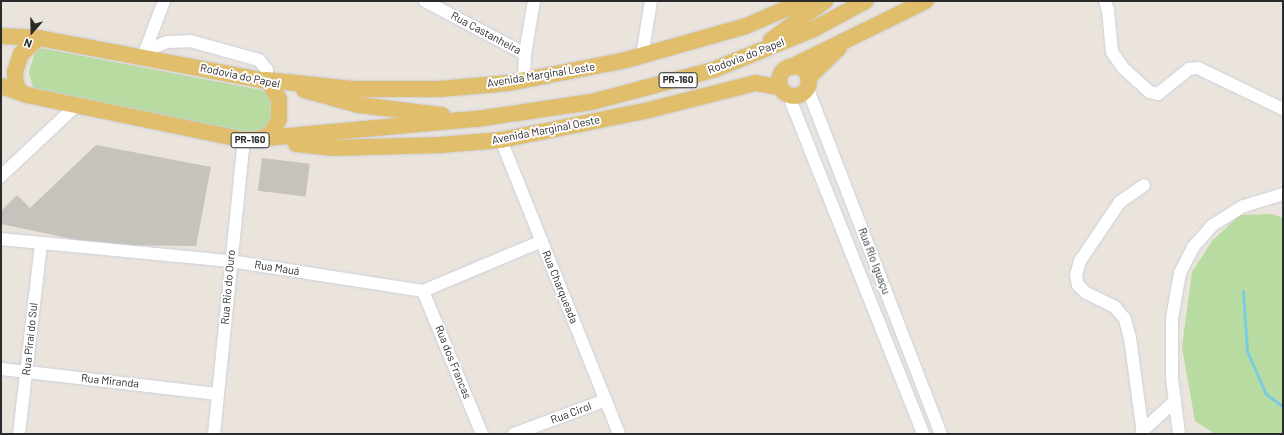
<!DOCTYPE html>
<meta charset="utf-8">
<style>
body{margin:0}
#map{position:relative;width:1284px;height:435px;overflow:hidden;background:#eae4dd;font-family:Barlow,sans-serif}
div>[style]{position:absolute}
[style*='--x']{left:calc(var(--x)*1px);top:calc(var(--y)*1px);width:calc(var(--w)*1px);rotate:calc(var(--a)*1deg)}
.green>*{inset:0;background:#b7dba0}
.stream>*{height:3px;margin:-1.5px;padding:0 1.5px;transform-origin:1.5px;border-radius:1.5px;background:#7bcce1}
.building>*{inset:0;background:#c6c2bc;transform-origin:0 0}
.roads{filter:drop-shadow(0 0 1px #cccfda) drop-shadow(0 0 1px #cccfda)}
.minor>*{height:12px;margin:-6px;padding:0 6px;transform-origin:6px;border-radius:6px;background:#fff}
.major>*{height:16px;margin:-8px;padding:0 8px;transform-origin:8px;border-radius:8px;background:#e1be6b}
.major>.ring{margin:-8px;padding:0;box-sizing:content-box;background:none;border:16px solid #e1be6b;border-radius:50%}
span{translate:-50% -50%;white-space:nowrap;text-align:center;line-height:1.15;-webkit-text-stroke:4px #fff;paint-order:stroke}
.shield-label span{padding:1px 3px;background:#fff;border:1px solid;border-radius:3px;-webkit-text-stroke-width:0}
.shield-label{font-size:10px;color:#2a2a2a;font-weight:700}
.street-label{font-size:11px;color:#2a2a2a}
.frame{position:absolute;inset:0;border:2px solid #2a2a2a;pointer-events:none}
.north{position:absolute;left:12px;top:12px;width:40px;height:40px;-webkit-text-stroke:3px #fff;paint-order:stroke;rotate:200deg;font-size:11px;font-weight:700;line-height:16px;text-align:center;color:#2a2a2a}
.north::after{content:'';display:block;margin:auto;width:14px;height:18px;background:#2a2a2a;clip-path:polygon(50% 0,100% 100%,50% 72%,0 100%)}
</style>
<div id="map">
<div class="green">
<i style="clip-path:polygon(41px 48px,266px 91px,276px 115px,263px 138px,34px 92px,29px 72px,35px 52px)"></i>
<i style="clip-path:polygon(1272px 214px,1283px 218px,1283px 434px,1215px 434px,1195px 421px,1182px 347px,1192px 272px,1212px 241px,1240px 215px)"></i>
</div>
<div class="stream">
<i style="--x:1243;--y:291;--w:60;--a:86.2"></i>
<i style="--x:1247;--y:351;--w:47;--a:66.2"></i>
<i style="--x:1266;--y:394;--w:21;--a:37"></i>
</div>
<div class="building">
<i style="clip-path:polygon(96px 145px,211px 167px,196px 246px,101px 245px,1px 224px,1px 211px,17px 195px,30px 208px)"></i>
<i style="left:262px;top:158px;width:48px;height:33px;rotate:7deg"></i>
</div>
<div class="roads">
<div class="minor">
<i style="--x:425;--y:1;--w:113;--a:27.9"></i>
<i style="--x:1105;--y:1;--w:9;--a:72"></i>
<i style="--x:1108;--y:10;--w:42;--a:84.6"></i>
<i style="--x:1112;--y:52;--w:19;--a:55"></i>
<i style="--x:1123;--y:68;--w:36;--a:42"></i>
<i style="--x:1150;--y:92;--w:8;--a:14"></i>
<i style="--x:1158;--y:94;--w:40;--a:-39"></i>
<i style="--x:1189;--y:69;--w:9;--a:-6"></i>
<i style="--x:1198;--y:68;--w:94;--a:25.8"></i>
<i style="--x:145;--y:51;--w:24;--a:-22"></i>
<i style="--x:167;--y:42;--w:23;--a:-2"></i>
<i style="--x:190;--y:41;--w:72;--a:15.4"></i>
<i style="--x:259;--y:60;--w:13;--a:51"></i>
<i style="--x:267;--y:70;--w:10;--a:90"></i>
<i style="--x:144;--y:54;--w:57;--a:-69.3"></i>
<i style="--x:642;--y:56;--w:56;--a:-80.7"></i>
<i style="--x:524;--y:81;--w:27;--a:-88"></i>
<i style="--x:525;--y:54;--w:54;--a:-80.4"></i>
<i style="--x:807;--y:87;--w:372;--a:68.9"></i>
<i style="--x:788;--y:94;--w:366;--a:68.3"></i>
<i style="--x:501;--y:140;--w:317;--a:68.1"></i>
<i style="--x:1;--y:176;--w:104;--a:-43.1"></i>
<i style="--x:1;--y:239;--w:230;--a:5.5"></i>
<i style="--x:230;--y:261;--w:195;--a:8.8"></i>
<i style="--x:423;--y:291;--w:129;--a:-22.8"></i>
<i style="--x:423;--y:291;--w:155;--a:67.6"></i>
<i style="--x:1;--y:369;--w:218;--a:6.6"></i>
<i style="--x:1142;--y:431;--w:45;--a:-42.3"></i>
<i style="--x:19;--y:434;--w:191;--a:-83.4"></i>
<i style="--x:214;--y:434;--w:296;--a:-84.2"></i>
<i style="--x:514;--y:434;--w:98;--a:-20.3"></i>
<i style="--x:1143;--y:434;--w:97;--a:-97.7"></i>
<i style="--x:1130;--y:338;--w:20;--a:-105"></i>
<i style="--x:1125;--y:319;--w:16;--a:-130"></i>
<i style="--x:1115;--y:307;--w:32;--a:-154"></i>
<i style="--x:1086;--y:293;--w:11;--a:-135"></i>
<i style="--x:1078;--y:285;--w:10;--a:-101"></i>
<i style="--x:1076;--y:275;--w:15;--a:-74"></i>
<i style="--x:1080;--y:261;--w:71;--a:-55.9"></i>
<i style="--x:1120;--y:202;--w:29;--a:-35"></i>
<i style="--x:1179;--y:434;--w:56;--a:-97.1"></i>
<i style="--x:1172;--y:378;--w:60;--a:-90"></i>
<i style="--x:1172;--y:318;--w:46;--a:-79.9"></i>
<i style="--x:1180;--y:273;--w:29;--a:-63"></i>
<i style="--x:1193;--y:247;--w:30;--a:-48"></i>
<i style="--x:1213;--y:225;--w:36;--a:-32"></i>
<i style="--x:1244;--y:206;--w:41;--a:-17.1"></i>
</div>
<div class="major">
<i style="--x:1;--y:36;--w:38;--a:3"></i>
<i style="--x:39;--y:38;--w:243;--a:10.7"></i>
<i style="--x:771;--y:40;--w:67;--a:-35.8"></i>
<i class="ring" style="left:779px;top:66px;width:14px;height:14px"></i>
<i style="--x:791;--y:67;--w:150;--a:-26.1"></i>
<i style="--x:808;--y:78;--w:43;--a:-44.1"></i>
<i style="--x:267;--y:80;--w:86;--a:6"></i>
<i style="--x:353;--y:89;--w:86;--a:0"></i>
<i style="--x:439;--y:89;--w:70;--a:-4.9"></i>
<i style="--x:509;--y:83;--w:119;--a:-11.1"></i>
<i style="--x:626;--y:60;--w:125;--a:-15.8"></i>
<i style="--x:746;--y:26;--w:63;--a:-23.3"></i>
<i style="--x:1;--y:86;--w:28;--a:19"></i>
<i style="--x:27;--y:95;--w:222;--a:11.7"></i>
<i style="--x:244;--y:140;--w:234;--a:-5.2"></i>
<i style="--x:477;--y:119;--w:115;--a:-8.5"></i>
<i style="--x:591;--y:102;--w:126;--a:-14.7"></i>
<i style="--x:713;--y:70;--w:109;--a:-22.1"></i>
<i style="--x:814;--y:29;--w:59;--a:-28.3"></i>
<i style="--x:304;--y:90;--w:57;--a:15.3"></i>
<i style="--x:359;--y:105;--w:84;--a:6.9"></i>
<i style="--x:27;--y:95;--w:8;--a:-157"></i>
<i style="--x:20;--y:92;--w:9;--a:-117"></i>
<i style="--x:16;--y:84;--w:12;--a:-95"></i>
<i style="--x:15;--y:72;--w:19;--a:-72"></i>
<i style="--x:21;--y:54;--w:24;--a:-42"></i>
<i style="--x:260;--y:140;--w:13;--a:-32"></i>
<i style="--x:271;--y:133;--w:16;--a:-60"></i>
<i style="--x:279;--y:119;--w:20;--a:-90"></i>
<i style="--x:279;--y:99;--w:22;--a:-122"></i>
<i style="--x:296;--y:144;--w:38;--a:6"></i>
<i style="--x:334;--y:148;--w:106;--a:-1.6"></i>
<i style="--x:440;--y:145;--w:61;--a:-4.7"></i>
<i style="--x:501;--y:140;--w:147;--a:-11.4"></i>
<i style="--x:645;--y:111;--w:114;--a:-14.2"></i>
<i style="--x:756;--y:83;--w:25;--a:11"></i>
</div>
</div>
<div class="shield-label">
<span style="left:678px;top:80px">PR-160</span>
<span style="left:250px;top:140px">PR-160</span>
</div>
<div class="street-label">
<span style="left:486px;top:33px;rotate:28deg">Rua Castanheira</span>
<span style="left:746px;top:56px;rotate:-21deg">Rodovia do Papel</span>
<span style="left:541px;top:75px;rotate:-9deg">Avenida Marginal Leste</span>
<span style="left:240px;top:76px;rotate:12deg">Rodovia do Papel</span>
<span style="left:546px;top:130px;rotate:-11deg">Avenida Marginal Oeste</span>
<span style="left:874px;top:261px;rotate:69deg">Rua Rio Iguaçu</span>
<span style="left:277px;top:268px;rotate:9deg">Rua Mauá</span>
<span style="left:228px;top:287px;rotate:-85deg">Rua Rio do Ouro</span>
<span style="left:560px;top:287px;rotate:68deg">Rua Charqueada</span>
<span style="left:30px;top:339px;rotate:-84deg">Rua Piraí do Sul</span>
<span style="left:453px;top:362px;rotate:68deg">Rua dos Francas</span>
<span style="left:110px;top:381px;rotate:6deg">Rua Miranda</span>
<span style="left:571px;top:413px;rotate:-20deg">Rua Cirol</span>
</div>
<div class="frame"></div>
<div class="north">N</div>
</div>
